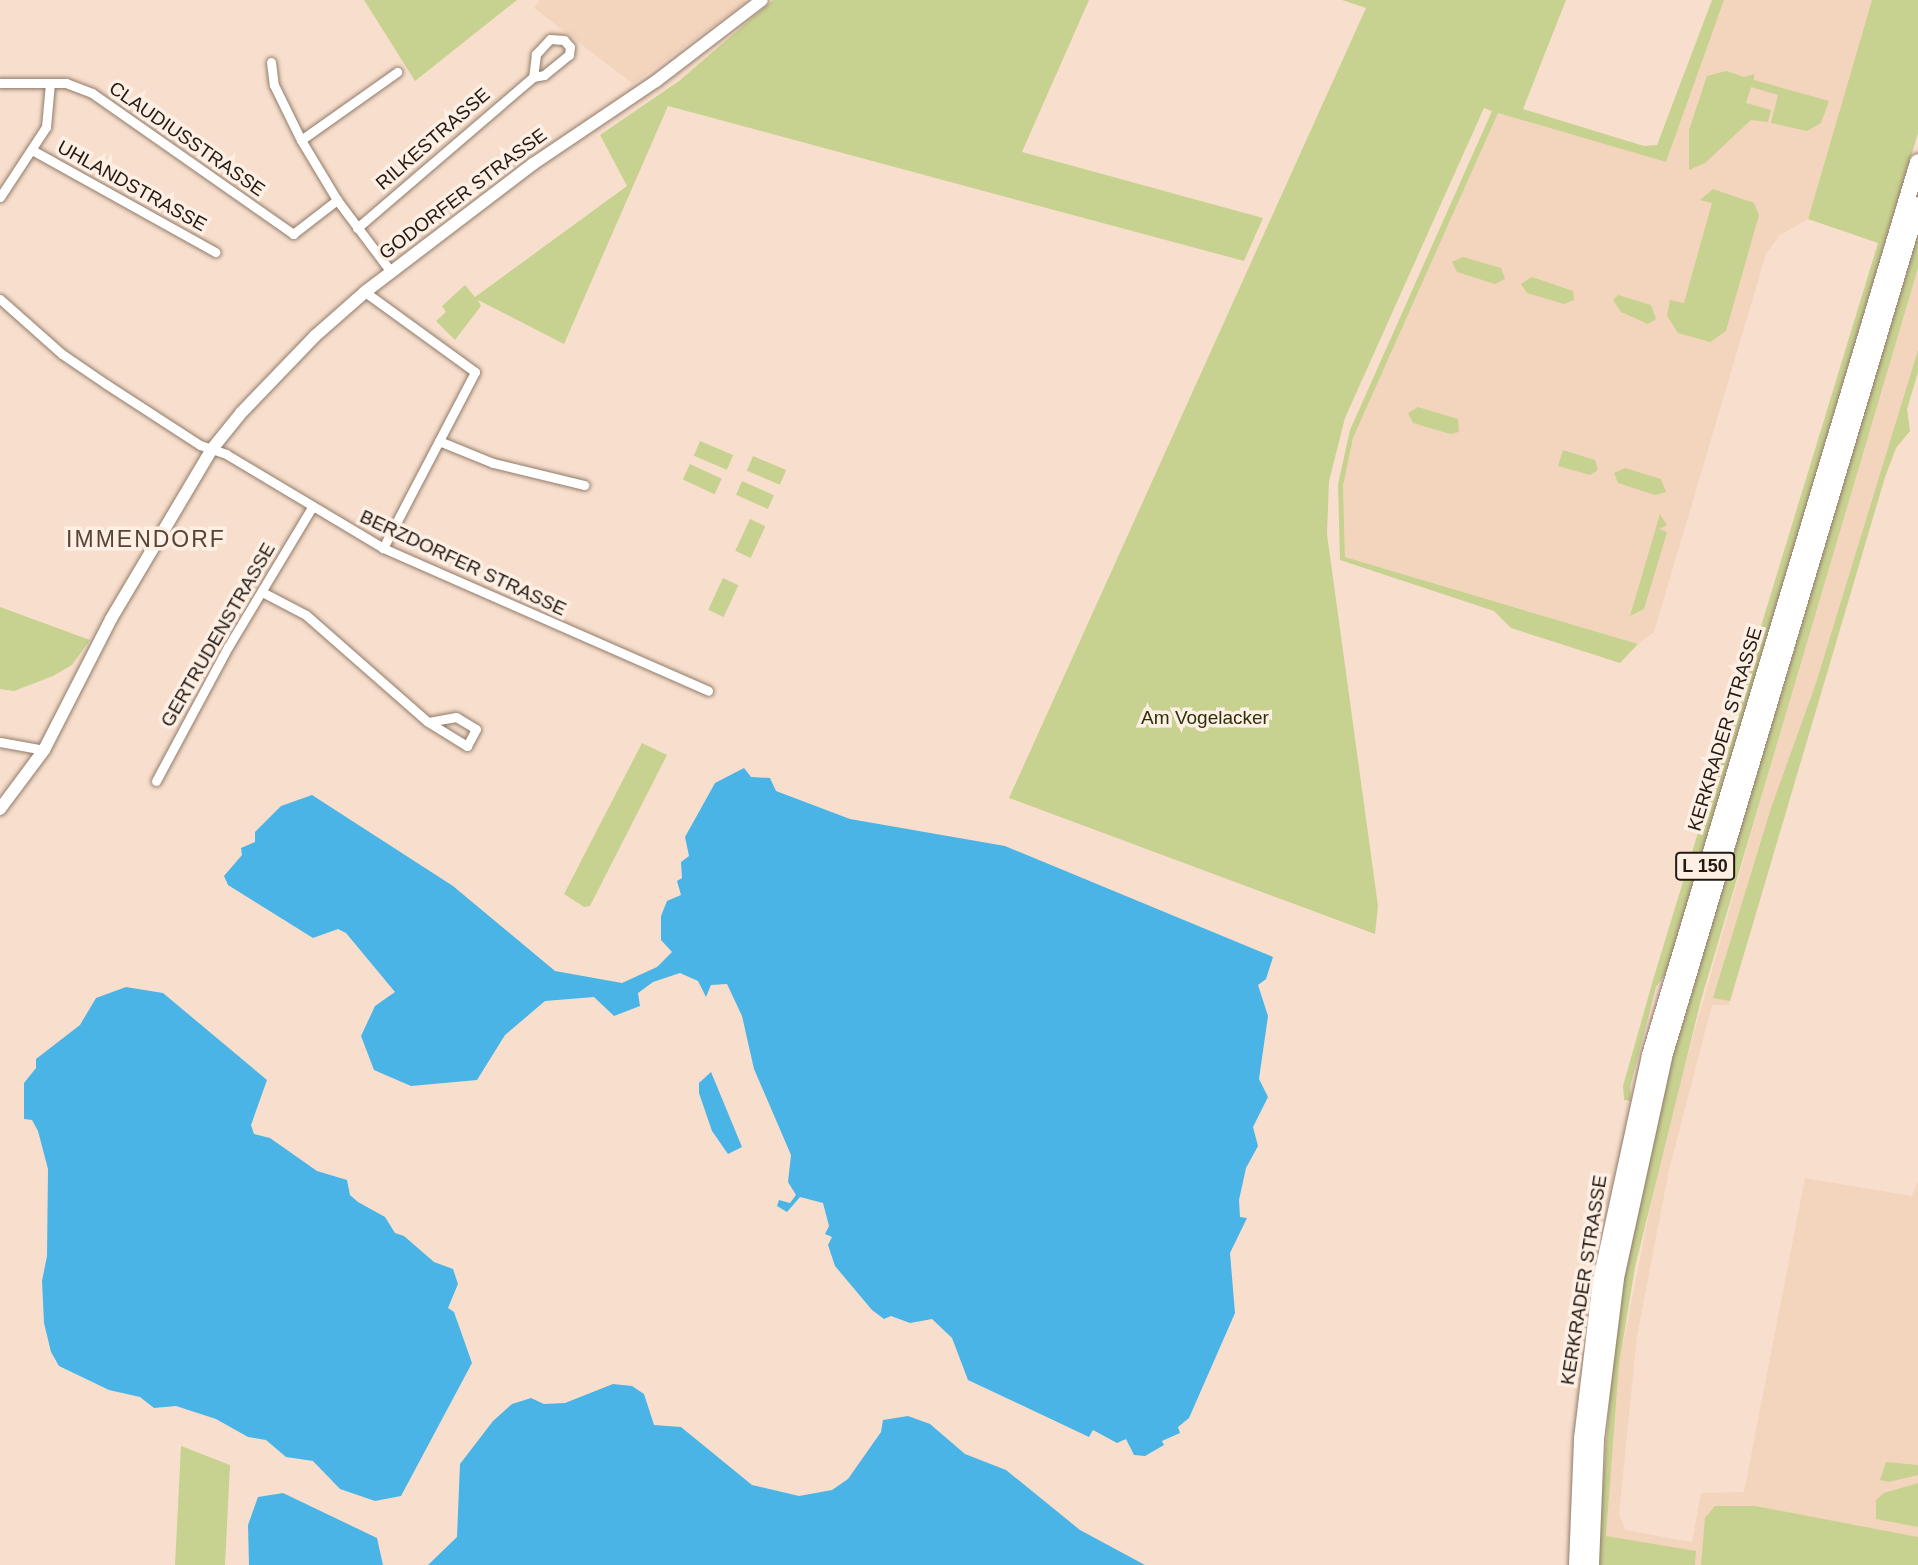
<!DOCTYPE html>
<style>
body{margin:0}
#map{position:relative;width:1918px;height:1565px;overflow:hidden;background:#f8dfcd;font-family:Arial,sans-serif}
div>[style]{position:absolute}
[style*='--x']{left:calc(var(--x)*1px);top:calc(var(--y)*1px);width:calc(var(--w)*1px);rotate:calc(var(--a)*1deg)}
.built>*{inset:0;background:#f3d4bd}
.green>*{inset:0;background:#c8d290;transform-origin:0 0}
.water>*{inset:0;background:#49b4e5}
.roads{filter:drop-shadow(0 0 2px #917b6a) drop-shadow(0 0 2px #917b6a)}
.street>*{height:9px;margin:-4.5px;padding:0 4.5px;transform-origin:4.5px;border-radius:4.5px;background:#fff}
.secondary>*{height:12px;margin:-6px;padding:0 6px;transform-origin:6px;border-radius:6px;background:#fff}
.highway>*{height:16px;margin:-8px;padding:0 8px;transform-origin:8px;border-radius:8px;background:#fff}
span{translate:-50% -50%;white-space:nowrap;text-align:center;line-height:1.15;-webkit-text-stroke:7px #feefe4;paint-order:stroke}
.shield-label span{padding:2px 5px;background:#feefe4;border:2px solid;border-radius:5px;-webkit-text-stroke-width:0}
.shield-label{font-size:18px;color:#221a13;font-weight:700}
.street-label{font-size:19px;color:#221a13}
.park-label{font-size:19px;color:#2c3108}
.quarter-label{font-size:23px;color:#584435;letter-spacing:2px}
</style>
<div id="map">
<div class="built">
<i style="clip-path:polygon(540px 0,744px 0,746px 2px,633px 84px,534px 8px)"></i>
<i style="clip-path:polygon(1724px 0,1872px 0,1808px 219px,1780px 235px,1766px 254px,1654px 632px,1638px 644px,1345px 557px,1343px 486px,1353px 438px,1498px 113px,1666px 162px)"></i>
<i style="clip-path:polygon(1918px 268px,1918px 372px,1907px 409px,1910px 431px,1896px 448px,1885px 477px,1729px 1005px,1712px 1005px,1669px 1170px,1637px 1336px,1619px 1514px,1625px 1530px,1692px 1542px,1701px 1493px,1744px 1492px,1805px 1178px,1912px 1196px,1918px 1181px,1918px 1565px,1613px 1565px,1606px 1536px,1619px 1365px,1664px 1138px,1863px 442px)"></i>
</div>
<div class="green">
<i style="clip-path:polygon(364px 0,517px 0,415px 81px)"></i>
<i style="clip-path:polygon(773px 0,1089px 0,1022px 152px,1263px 218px,1244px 261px,668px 106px,564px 344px,478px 300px,481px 306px,455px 340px,436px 321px,446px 312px,442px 306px,465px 285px,475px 297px,627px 186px,600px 135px,679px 81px)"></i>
<i style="clip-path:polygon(1342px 0,1566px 0,1523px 109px,1644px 146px,1657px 145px,1712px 0,1724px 0,1666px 162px,1498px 113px,1353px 438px,1343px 486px,1345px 557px,1638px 644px,1620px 663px,1511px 628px,1494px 611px,1340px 560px,1338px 484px,1350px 430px,1492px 111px,1484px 108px,1345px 418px,1329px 481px,1327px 534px,1378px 906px,1375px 934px,1009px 798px,1366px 8px)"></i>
<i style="clip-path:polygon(1872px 0,1918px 0,1918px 133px,1666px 973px,1656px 987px,1630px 1087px,1631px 1101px,1624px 1100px,1623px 1086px,1653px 980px,1878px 243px,1808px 219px)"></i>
<i style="clip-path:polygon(1726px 71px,1744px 77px,1754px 74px,1754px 80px,1829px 101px,1821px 123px,1807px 131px,1771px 123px,1778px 95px,1751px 87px,1746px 103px,1771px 110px,1768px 122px,1751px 120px,1705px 163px,1689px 170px,1689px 130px,1707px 76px)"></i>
<i style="clip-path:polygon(1713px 189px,1754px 203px,1759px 215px,1726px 331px,1710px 342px,1678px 333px,1667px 316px,1670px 300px,1684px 303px,1712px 203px,1700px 200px)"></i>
<i style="clip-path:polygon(1918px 231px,1918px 268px,1701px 1000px,1635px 1267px,1619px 1365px,1606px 1536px,1696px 1551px,1695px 1565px,1597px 1565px,1614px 1341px,1633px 1222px,1670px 1064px)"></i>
<i style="clip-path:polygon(1463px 257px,1501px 268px,1505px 279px,1495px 284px,1457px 272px,1452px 262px)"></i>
<i style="clip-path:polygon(1532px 277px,1573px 291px,1574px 300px,1564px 304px,1527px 293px,1521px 284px)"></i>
<i style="clip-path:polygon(1618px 295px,1651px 305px,1656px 319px,1648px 324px,1621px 312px,1613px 300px)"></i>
<i style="clip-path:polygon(1918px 350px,1918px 372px,1907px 409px,1910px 431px,1896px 448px,1885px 477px,1730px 1001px,1713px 998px,1771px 808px,1816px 683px)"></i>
<i style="clip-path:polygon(1418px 407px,1458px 419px,1459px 432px,1450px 434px,1413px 423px,1408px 413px)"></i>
<i style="left:700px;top:441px;width:36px;height:16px;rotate:23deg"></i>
<i style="clip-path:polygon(1563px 450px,1595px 460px,1598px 470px,1590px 475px,1558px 466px)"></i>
<i style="left:753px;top:456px;width:36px;height:16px;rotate:23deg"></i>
<i style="left:690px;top:464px;width:35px;height:17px;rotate:25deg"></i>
<i style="clip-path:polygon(1625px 468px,1661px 479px,1666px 492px,1655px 495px,1618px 483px,1614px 473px)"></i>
<i style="left:742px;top:481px;width:35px;height:15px;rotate:24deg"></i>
<i style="clip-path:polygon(1660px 514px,1667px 525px,1659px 529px,1667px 532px,1662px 549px,1644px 609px,1630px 616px)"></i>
<i style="left:750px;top:519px;width:17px;height:35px;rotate:25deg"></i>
<i style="left:723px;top:578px;width:17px;height:35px;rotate:25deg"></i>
<i style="clip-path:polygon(0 607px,90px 640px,72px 665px,53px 676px,14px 691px,0 689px)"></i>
<i style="clip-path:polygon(642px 743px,667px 755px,590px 906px,584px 907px,564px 894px)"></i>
<i style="clip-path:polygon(181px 1446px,230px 1465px,225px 1565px,175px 1565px)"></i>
<i style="clip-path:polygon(1886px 1462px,1918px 1465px,1918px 1475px,1889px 1482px,1880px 1480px)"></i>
<i style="clip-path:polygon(1918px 1483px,1918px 1527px,1876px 1519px,1876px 1500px,1884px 1493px)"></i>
<i style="clip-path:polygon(1715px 1506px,1755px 1506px,1918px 1537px,1918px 1565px,1701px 1565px,1705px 1518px)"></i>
</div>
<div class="water">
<i style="clip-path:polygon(744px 768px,751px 777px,770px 778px,776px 791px,850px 819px,1005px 846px,1273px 957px,1266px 979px,1258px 985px,1268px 1016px,1259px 1079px,1268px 1097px,1253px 1127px,1258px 1146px,1246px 1168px,1239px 1200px,1240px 1217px,1247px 1218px,1230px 1253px,1235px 1313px,1189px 1418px,1178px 1427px,1180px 1433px,1162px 1441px,1164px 1445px,1145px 1456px,1134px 1455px,1126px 1439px,1117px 1443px,1093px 1430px,1089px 1437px,968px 1380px,952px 1338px,932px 1319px,910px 1323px,891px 1316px,884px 1319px,872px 1310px,835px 1266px,828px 1245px,832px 1237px,825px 1234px,829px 1226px,823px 1203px,800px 1197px,787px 1212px,777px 1206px,779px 1200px,790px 1203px,796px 1195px,788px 1182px,791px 1155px,754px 1069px,742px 1016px,727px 984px,711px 985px,706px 997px,698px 981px,680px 973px,653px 982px,638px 993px,640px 1006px,614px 1016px,594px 997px,545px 1001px,505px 1035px,477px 1080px,411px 1086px,374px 1070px,361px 1036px,375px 1006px,395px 992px,346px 933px,338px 929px,313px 938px,228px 885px,224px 876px,242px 855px,241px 848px,255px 842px,255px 832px,281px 806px,312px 795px,453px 886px,555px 971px,622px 983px,657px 967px,672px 952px,661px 940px,661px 916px,667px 901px,681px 895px,677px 881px,682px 878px,681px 862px,689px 856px,685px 837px,715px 783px)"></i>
<i style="clip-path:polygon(126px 987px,163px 993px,267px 1080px,251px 1125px,254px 1134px,270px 1138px,317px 1171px,347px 1180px,350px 1195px,358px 1202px,385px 1217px,395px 1233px,404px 1236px,434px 1262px,453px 1269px,458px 1284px,448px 1308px,454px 1312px,472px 1363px,401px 1496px,375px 1501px,340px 1489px,313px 1461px,286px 1457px,266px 1440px,248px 1437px,216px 1419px,176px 1406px,154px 1408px,140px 1397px,109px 1390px,59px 1366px,51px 1352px,44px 1323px,42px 1281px,47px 1256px,48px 1169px,38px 1131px,32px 1120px,24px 1119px,24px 1083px,36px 1068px,36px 1059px,80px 1025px,96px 998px)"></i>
<i style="clip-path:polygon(711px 1072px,742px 1147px,728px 1154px,712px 1131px,699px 1093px,699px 1083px)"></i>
<i style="clip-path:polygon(613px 1384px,632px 1386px,644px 1394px,654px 1425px,681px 1427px,752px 1485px,799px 1496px,832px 1490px,848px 1479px,881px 1432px,883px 1420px,908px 1416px,930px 1424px,965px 1454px,1006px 1470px,1080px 1530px,1145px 1565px,428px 1565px,457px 1537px,460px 1464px,493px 1421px,512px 1404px,531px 1398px,544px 1404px,565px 1403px)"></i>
<i style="clip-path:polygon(283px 1493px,377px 1538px,383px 1565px,249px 1565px,248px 1525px,258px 1497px)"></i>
</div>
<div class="roads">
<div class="street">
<i style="--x:271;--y:62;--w:23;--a:83"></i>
<i style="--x:274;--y:85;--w:61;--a:63.9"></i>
<i style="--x:301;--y:140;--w:70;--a:59"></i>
<i style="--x:337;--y:200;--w:90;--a:53.1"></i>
<i style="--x:0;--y:83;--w:66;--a:0"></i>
<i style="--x:66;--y:83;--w:28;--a:21"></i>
<i style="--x:92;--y:93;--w:246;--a:35"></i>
<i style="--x:293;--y:234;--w:56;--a:-37.7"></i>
<i style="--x:301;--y:140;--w:118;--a:-35.3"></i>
<i style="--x:32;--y:150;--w:210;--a:29.1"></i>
<i style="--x:0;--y:197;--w:84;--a:-56.7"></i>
<i style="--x:46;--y:127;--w:44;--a:-84.8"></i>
<i style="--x:357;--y:228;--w:232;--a:-40.6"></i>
<i style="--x:533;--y:77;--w:11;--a:-10"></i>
<i style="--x:544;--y:75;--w:32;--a:-39"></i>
<i style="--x:569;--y:55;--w:8;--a:-83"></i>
<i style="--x:570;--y:47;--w:9;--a:-131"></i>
<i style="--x:564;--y:40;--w:14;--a:-176"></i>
<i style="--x:550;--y:39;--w:21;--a:133"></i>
<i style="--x:536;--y:54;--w:23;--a:97"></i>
<i style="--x:365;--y:292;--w:136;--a:36"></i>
<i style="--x:475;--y:372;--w:199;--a:117.6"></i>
<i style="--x:0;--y:299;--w:83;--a:41.6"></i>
<i style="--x:62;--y:354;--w:53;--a:34.3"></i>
<i style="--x:106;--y:384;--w:112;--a:33"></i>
<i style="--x:200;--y:445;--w:28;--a:19"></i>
<i style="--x:226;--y:454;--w:183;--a:30.9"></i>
<i style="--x:383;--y:548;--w:355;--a:23.7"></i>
<i style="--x:439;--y:441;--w:58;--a:22.2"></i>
<i style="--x:493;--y:463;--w:94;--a:13.6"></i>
<i style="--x:264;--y:593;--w:47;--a:27.6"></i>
<i style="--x:306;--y:615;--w:162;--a:41.3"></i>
<i style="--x:428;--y:722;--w:46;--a:31.6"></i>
<i style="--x:467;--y:746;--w:19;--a:-62"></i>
<i style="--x:476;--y:729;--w:23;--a:-149"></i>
<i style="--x:456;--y:717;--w:28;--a:170"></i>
<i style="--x:0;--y:742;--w:45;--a:10.3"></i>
<i style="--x:156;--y:781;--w:152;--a:-61.8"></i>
<i style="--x:228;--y:647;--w:163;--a:-59"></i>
</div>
<div class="secondary">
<i style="--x:0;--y:809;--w:74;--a:-53.3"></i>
<i style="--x:44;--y:750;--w:147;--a:-62.9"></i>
<i style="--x:111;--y:619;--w:198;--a:-59.3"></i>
<i style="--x:212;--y:449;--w:46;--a:-51.1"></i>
<i style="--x:241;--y:413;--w:107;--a:-46.1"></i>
<i style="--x:315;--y:336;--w:67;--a:-41.3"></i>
<i style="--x:365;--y:292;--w:211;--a:-37.3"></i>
<i style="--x:533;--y:164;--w:148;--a:-34"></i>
<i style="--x:656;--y:81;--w:133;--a:-37.4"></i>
</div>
<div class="highway">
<i style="--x:1577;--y:1565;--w:126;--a:-87.7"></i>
<i style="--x:1582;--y:1439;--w:160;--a:-83.2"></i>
<i style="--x:1601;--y:1280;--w:230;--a:-77.7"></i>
<i style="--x:1650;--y:1055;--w:932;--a:-73.29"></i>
<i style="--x:1591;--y:1565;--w:126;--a:-87.7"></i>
<i style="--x:1596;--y:1439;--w:162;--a:-82.9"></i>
<i style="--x:1616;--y:1278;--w:226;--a:-77.7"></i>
<i style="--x:1664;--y:1057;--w:889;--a:-73.4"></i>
</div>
</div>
<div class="shield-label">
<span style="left:1705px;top:866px">L 150</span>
</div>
<div class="street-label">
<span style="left:187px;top:139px;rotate:35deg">CLAUDIUSSTRASSE</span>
<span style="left:433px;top:139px;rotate:-41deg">RILKESTRASSE</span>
<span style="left:132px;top:186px;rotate:29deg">UHLANDSTRASSE</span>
<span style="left:463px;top:194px;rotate:-37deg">GODORFER STRASSE</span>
<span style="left:463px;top:563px;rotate:25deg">BERZDORFER STRASSE</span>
<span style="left:218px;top:635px;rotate:-60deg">GERTRUDENSTRASSE</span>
<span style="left:1725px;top:729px;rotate:-73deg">KERKRADER STRASSE</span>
<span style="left:1584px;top:1280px;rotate:-81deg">KERKRADER STRASSE</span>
</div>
<div class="park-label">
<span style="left:1205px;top:718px">Am Vogelacker</span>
</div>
<div class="quarter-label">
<span style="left:146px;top:539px">IMMENDORF</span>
</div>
</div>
